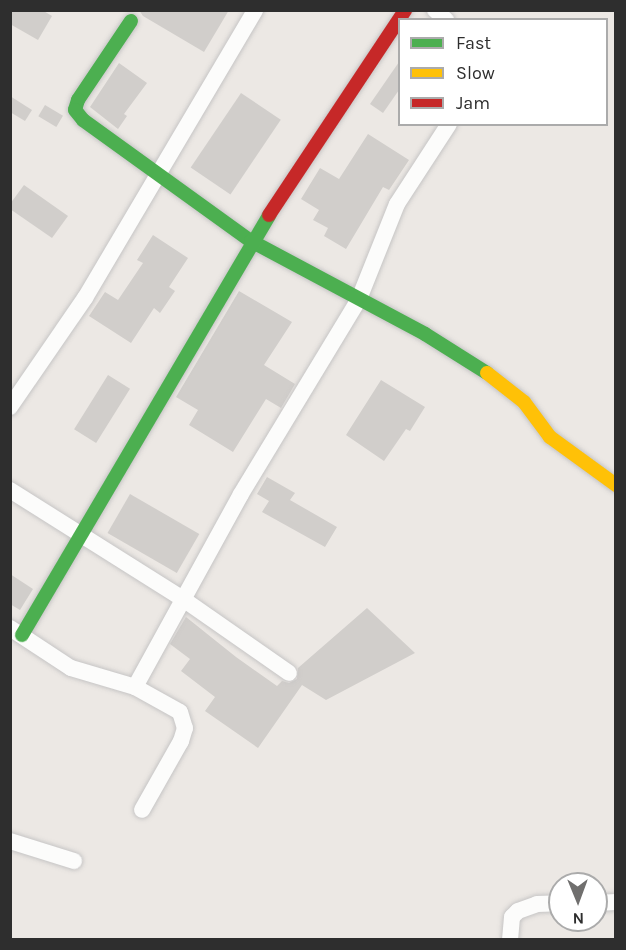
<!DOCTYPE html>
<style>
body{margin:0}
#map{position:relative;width:626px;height:950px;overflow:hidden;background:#ece8e4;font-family:Karla,sans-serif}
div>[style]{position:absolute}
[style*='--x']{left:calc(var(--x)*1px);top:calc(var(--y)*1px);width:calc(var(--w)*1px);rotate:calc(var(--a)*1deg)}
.building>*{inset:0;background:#d1cecb;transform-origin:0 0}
.roads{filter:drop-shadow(0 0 2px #c6c5c5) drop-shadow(0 0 2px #c6c5c5)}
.street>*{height:16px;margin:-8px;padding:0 8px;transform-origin:8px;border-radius:8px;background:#fcfcfb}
.fast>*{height:14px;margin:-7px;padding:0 7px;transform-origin:7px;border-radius:7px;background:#4caf50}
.slow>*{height:14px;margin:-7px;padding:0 7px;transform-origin:7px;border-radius:7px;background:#ffc107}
.jam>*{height:14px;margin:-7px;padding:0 7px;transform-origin:7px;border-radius:7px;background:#c62828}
span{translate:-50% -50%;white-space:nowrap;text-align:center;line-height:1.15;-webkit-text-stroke:4.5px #fff;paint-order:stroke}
.frame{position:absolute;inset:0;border:12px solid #2e2e2e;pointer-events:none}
.legend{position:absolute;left:398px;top:18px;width:210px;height:108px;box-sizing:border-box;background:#fff;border:2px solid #ababab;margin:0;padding:8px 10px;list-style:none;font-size:18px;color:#2e2e2e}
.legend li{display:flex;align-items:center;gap:12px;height:30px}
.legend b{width:30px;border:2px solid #ababab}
.north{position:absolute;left:548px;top:872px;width:60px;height:60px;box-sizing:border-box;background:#fff;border:2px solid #ababab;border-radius:50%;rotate:179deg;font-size:16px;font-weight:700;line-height:24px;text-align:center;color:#2e2e2e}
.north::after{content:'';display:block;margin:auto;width:21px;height:27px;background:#706f6e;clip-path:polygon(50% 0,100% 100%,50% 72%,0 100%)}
</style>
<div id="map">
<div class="building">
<i style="clip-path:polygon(10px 10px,42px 10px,52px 16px,38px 40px,10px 24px)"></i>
<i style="clip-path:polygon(139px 10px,229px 10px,204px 52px,143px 16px)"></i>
<i style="clip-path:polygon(399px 62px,399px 90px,383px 113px,370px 104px)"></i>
<i style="clip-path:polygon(119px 63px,147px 83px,124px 114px,127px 116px,118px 129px,90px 107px)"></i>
<i style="left:241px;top:93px;width:48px;height:90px;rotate:34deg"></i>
<i style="clip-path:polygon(10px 96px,32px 110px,25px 121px,10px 112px)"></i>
<i style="left:45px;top:105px;width:21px;height:13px;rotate:31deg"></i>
<i style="clip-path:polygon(368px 134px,409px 160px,389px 190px,383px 187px,346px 249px,324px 236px,328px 228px,313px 220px,319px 210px,301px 199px,320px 168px,339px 179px)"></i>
<i style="clip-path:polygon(24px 185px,68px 216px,52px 238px,10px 209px,10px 204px)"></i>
<i style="clip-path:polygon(153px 235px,188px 258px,169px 287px,175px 291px,160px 313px,154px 308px,131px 343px,89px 316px,105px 292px,118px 300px,143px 263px,137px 260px)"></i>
<i style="clip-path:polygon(239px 291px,292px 322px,264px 365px,295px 384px,281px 408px,266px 399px,233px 452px,189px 425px,198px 410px,176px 397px)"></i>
<i style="left:108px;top:375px;width:26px;height:64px;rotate:32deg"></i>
<i style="clip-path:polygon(381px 380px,425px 407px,410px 431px,406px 429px,384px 461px,346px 435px)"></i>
<i style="clip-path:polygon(267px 477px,295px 493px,290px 500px,337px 527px,325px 547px,262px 512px,269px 501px,257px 494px)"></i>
<i style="left:130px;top:494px;width:80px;height:45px;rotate:30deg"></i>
<i style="clip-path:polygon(10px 574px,33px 589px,20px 610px,10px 604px)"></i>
<i style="clip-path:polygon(367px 608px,415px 653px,326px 700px,302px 685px,258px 748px,205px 711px,215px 697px,181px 671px,190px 659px,170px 644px,186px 617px,236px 657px,277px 686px,282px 681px,289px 683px,297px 679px,298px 668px)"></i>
</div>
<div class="roads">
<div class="street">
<i style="--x:435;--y:10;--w:15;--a:42"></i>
<i style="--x:10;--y:407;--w:132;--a:-55.5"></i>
<i style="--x:85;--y:298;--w:334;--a:-59.4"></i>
<i style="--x:10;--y:490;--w:204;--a:32.2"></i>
<i style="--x:183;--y:599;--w:129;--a:34.9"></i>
<i style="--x:10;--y:628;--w:73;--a:33.3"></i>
<i style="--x:71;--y:668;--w:67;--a:16.5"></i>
<i style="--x:135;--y:687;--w:51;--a:29.1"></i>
<i style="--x:180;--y:712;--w:17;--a:73"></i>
<i style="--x:185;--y:728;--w:14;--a:107"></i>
<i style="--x:181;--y:741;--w:79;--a:119.5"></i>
<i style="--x:135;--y:687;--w:220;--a:-61.2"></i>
<i style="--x:241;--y:494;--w:228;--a:-58.8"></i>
<i style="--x:359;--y:299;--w:102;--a:-68.2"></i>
<i style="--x:397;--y:204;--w:95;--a:-57"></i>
<i style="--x:10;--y:841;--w:67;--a:17.4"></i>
<i style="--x:596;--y:903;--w:20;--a:-3"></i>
<i style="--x:510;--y:940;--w:23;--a:-85"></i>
<i style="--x:512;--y:917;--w:8;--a:-45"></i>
<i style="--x:518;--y:911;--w:20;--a:-20"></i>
<i style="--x:537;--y:904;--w:23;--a:-2"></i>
</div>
<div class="fast">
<i style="--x:131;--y:21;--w:95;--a:123.9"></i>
<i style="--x:78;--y:100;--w:10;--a:107"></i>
<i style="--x:75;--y:110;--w:13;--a:51"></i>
<i style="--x:83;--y:120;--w:207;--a:35.8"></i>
<i style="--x:251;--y:241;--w:197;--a:28.1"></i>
<i style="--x:425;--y:334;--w:73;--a:32.2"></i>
<i style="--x:22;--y:635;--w:487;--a:-59.5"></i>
</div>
<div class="slow">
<i style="--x:487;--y:373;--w:47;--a:38.1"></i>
<i style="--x:524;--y:402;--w:44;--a:53.4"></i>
<i style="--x:550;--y:437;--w:82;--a:36"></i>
</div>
<div class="jam">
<i style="--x:269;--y:215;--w:246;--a:-56.4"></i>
</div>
</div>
<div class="frame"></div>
<ul class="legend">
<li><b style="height:8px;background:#4caf50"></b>Fast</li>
<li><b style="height:8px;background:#ffc107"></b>Slow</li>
<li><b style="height:8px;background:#c62828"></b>Jam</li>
</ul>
<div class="north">N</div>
</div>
